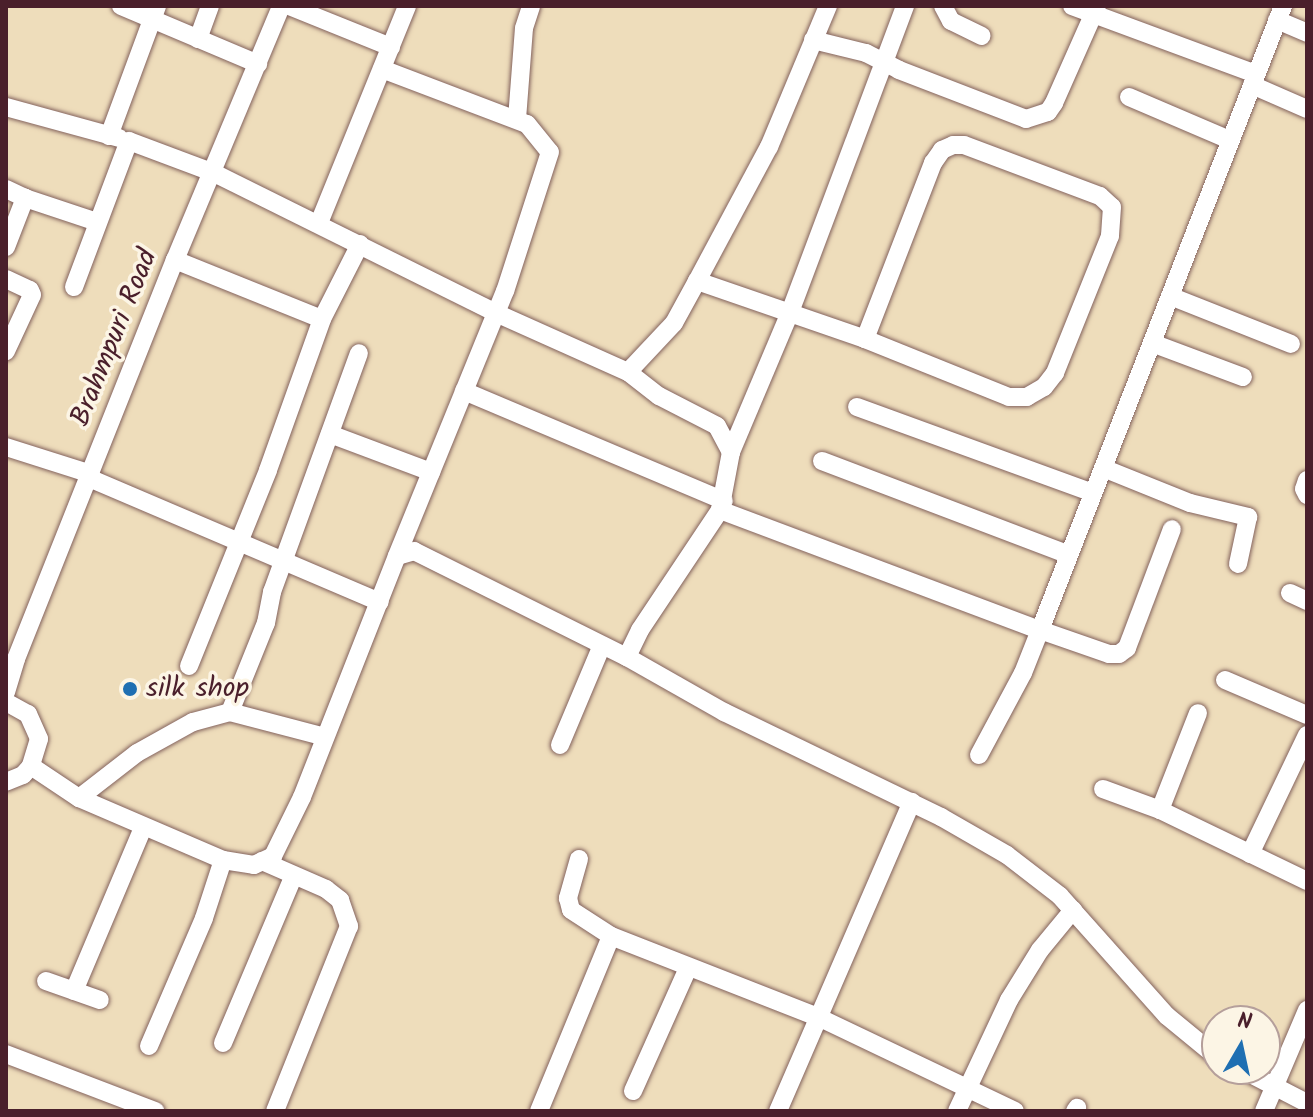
<!DOCTYPE html>
<style>
body{margin:0}
#map{position:relative;width:1313px;height:1117px;overflow:hidden;background:#edb;font-family:Kalam,sans-serif}
div>[style]{position:absolute}
[style*='--x']{left:calc(var(--x)*1px);top:calc(var(--y)*1px);width:calc(var(--w)*1px);rotate:calc(var(--a)*1deg)}
.roads{filter:drop-shadow(0 0 2px #83625d) drop-shadow(0 0 2px #83625d)}
.minor>*{height:18px;margin:-9px;padding:0 9px;transform-origin:9px;border-radius:9px;background:#fff}
.dots>*{width:22px;height:22px;translate:-50% -50%;box-sizing:border-box;border:4px solid #fcf5e5;border-radius:50%}
span{translate:-50% -50%;white-space:nowrap;text-align:center;line-height:1.15;-webkit-text-stroke:7px #fcf5e5;paint-order:stroke}
.street-label{font-size:28px;color:#4a1f2b}
.poi-label{font-size:28px;color:#4a1f2b}
.left{translate:0 -50%;text-align:left}
.frame{position:absolute;inset:0;border:8px solid #4a1f2b;pointer-events:none}
.north{position:absolute;left:1201px;top:1005px;width:80px;height:80px;box-sizing:border-box;background:#fcf5e5;border:2px solid #b59f9b;border-radius:50%;rotate:9deg;font-size:22px;font-weight:700;line-height:32px;text-align:center;color:#4a1f2b}
.north::after{content:'';display:block;margin:auto;width:28px;height:36px;background:#1f6fb2;clip-path:polygon(50% 0,100% 100%,50% 72%,0 100%)}
</style>
<div id="map">
<div class="roads">
<div class="minor">
<i style="--x:121;--y:6;--w:149;--a:22.9"></i>
<i style="--x:289;--y:6;--w:110;--a:21.9"></i>
<i style="--x:943;--y:6;--w:17;--a:62"></i>
<i style="--x:951;--y:21;--w:34;--a:26"></i>
<i style="--x:1072;--y:6;--w:196;--a:20.3"></i>
<i style="--x:1277;--y:20;--w:33;--a:23"></i>
<i style="--x:198;--y:39;--w:35;--a:-70"></i>
<i style="--x:813;--y:40;--w:55;--a:13.8"></i>
<i style="--x:866;--y:53;--w:37;--a:27"></i>
<i style="--x:899;--y:70;--w:136;--a:21.1"></i>
<i style="--x:1026;--y:119;--w:23;--a:-18"></i>
<i style="--x:1048;--y:112;--w:11;--a:-56"></i>
<i style="--x:1054;--y:103;--w:106;--a:-66.1"></i>
<i style="--x:382;--y:69;--w:155;--a:20.8"></i>
<i style="--x:527;--y:124;--w:36;--a:51"></i>
<i style="--x:550;--y:152;--w:146;--a:107.9"></i>
<i style="--x:505;--y:291;--w:286;--a:112.2"></i>
<i style="--x:1252;--y:85;--w:60;--a:23.6"></i>
<i style="--x:1129;--y:97;--w:110;--a:23.1"></i>
<i style="--x:6;--y:107;--w:117;--a:15.3"></i>
<i style="--x:517;--y:119;--w:91;--a:-85.6"></i>
<i style="--x:524;--y:28;--w:23;--a:-72"></i>
<i style="--x:109;--y:136;--w:139;--a:-69.7"></i>
<i style="--x:6;--y:189;--w:21;--a:25"></i>
<i style="--x:319;--y:223;--w:234;--a:-67.9"></i>
<i style="--x:6;--y:247;--w:53;--a:-68.8"></i>
<i style="--x:25;--y:198;--w:76;--a:18.4"></i>
<i style="--x:175;--y:260;--w:158;--a:21.9"></i>
<i style="--x:6;--y:279;--w:26;--a:25"></i>
<i style="--x:30;--y:290;--w:5;--a:68"></i>
<i style="--x:32;--y:295;--w:62;--a:114.9"></i>
<i style="--x:697;--y:281;--w:178;--a:19"></i>
<i style="--x:865;--y:339;--w:189;--a:-68.9"></i>
<i style="--x:933;--y:163;--w:16;--a:-55"></i>
<i style="--x:942;--y:150;--w:12;--a:-24"></i>
<i style="--x:953;--y:145;--w:11;--a:0"></i>
<i style="--x:964;--y:145;--w:145;--a:20.6"></i>
<i style="--x:1100;--y:196;--w:16;--a:43"></i>
<i style="--x:1112;--y:207;--w:29;--a:94"></i>
<i style="--x:1110;--y:236;--w:148;--a:111.9"></i>
<i style="--x:1055;--y:373;--w:18;--a:128"></i>
<i style="--x:1044;--y:387;--w:20;--a:150"></i>
<i style="--x:1027;--y:397;--w:18;--a:180"></i>
<i style="--x:1009;--y:397;--w:155;--a:-158.1"></i>
<i style="--x:74;--y:287;--w:156;--a:-69.4"></i>
<i style="--x:129;--y:141;--w:91;--a:20.6"></i>
<i style="--x:214;--y:173;--w:315;--a:26.4"></i>
<i style="--x:496;--y:313;--w:145;--a:24.1"></i>
<i style="--x:628;--y:372;--w:39;--a:38"></i>
<i style="--x:659;--y:396;--w:65;--a:27.3"></i>
<i style="--x:717;--y:426;--w:30;--a:62"></i>
<i style="--x:731;--y:452;--w:59;--a:100.7"></i>
<i style="--x:720;--y:510;--w:144;--a:123.7"></i>
<i style="--x:640;--y:630;--w:30;--a:116"></i>
<i style="--x:1170;--y:296;--w:130;--a:21.6"></i>
<i style="--x:1152;--y:343;--w:97;--a:20.5"></i>
<i style="--x:628;--y:372;--w:67;--a:-46.8"></i>
<i style="--x:674;--y:323;--w:48;--a:-61.3"></i>
<i style="--x:697;--y:281;--w:152;--a:-61.8"></i>
<i style="--x:769;--y:147;--w:153;--a:-67.3"></i>
<i style="--x:464;--y:391;--w:282;--a:22.9"></i>
<i style="--x:857;--y:407;--w:251;--a:20"></i>
<i style="--x:330;--y:434;--w:108;--a:20.6"></i>
<i style="--x:6;--y:447;--w:89;--a:17.6"></i>
<i style="--x:731;--y:452;--w:149;--a:-67.1"></i>
<i style="--x:789;--y:315;--w:330;--a:-69.4"></i>
<i style="--x:822;--y:461;--w:264;--a:20.8"></i>
<i style="--x:1103;--y:468;--w:94;--a:21.9"></i>
<i style="--x:1190;--y:503;--w:60;--a:13.6"></i>
<i style="--x:1248;--y:517;--w:48;--a:102"></i>
<i style="--x:89;--y:478;--w:316;--a:23.1"></i>
<i style="--x:1307;--y:480;--w:9;--a:108"></i>
<i style="--x:1304;--y:489;--w:7;--a:63"></i>
<i style="--x:720;--y:510;--w:342;--a:20.6"></i>
<i style="--x:1040;--y:630;--w:670;--a:-68.72"></i>
<i style="--x:1290;--y:593;--w:19;--a:25"></i>
<i style="--x:189;--y:666;--w:211;--a:-68"></i>
<i style="--x:268;--y:470;--w:160;--a:-70.3"></i>
<i style="--x:322;--y:319;--w:84;--a:-63.1"></i>
<i style="--x:1225;--y:680;--w:89;--a:23.1"></i>
<i style="--x:6;--y:692;--w:34;--a:-73"></i>
<i style="--x:16;--y:659;--w:430;--a:-68.3"></i>
<i style="--x:175;--y:260;--w:275;--a:-67.3"></i>
<i style="--x:6;--y:702;--w:25;--a:29"></i>
<i style="--x:28;--y:714;--w:27;--a:66"></i>
<i style="--x:39;--y:739;--w:28;--a:107"></i>
<i style="--x:31;--y:766;--w:12;--a:132"></i>
<i style="--x:23;--y:775;--w:18;--a:158"></i>
<i style="--x:230;--y:712;--w:96;--a:-68"></i>
<i style="--x:266;--y:623;--w:32;--a:-79"></i>
<i style="--x:272;--y:592;--w:254;--a:-70"></i>
<i style="--x:560;--y:745;--w:108;--a:-67.2"></i>
<i style="--x:979;--y:755;--w:93;--a:-61.8"></i>
<i style="--x:1023;--y:673;--w:46;--a:-68.4"></i>
<i style="--x:1040;--y:630;--w:73;--a:19.2"></i>
<i style="--x:1109;--y:654;--w:10;--a:0"></i>
<i style="--x:1119;--y:654;--w:10;--a:-37"></i>
<i style="--x:1127;--y:648;--w:127;--a:-69.3"></i>
<i style="--x:31;--y:766;--w:58;--a:33.7"></i>
<i style="--x:79;--y:798;--w:157;--a:23.3"></i>
<i style="--x:223;--y:860;--w:31;--a:9"></i>
<i style="--x:254;--y:865;--w:21;--a:-25"></i>
<i style="--x:273;--y:856;--w:66;--a:-63.8"></i>
<i style="--x:302;--y:797;--w:259;--a:-68.5"></i>
<i style="--x:397;--y:556;--w:18;--a:-16"></i>
<i style="--x:414;--y:551;--w:238;--a:26.5"></i>
<i style="--x:627;--y:657;--w:112;--a:29.6"></i>
<i style="--x:724;--y:712;--w:241;--a:25.8"></i>
<i style="--x:941;--y:817;--w:76;--a:29.9"></i>
<i style="--x:1007;--y:855;--w:67;--a:37.7"></i>
<i style="--x:1060;--y:896;--w:161;--a:48.3"></i>
<i style="--x:1167;--y:1016;--w:65;--a:39.4"></i>
<i style="--x:1103;--y:789;--w:61;--a:20.2"></i>
<i style="--x:1160;--y:810;--w:163;--a:25.8"></i>
<i style="--x:79;--y:798;--w:73;--a:-37.8"></i>
<i style="--x:137;--y:753;--w:64;--a:-29"></i>
<i style="--x:193;--y:722;--w:38;--a:-15"></i>
<i style="--x:230;--y:712;--w:98;--a:14.7"></i>
<i style="--x:1160;--y:810;--w:104;--a:-68.6"></i>
<i style="--x:1250;--y:854;--w:132;--a:-64.4"></i>
<i style="--x:579;--y:859;--w:41;--a:105.8"></i>
<i style="--x:568;--y:898;--w:12;--a:76"></i>
<i style="--x:571;--y:910;--w:48;--a:33"></i>
<i style="--x:611;--y:936;--w:222;--a:21.4"></i>
<i style="--x:818;--y:1017;--w:218;--a:25.5"></i>
<i style="--x:262;--y:861;--w:70;--a:23.6"></i>
<i style="--x:326;--y:889;--w:18;--a:38"></i>
<i style="--x:340;--y:900;--w:28;--a:71"></i>
<i style="--x:349;--y:926;--w:199;--a:111.8"></i>
<i style="--x:46;--y:981;--w:57;--a:19.4"></i>
<i style="--x:74;--y:991;--w:177;--a:-67.1"></i>
<i style="--x:223;--y:1043;--w:180;--a:-67.1"></i>
<i style="--x:149;--y:1046;--w:139;--a:-66.7"></i>
<i style="--x:204;--y:918;--w:61;--a:-71.9"></i>
<i style="--x:6;--y:1054;--w:160;--a:20.9"></i>
<i style="--x:1241;--y:1069;--w:74;--a:27.3"></i>
<i style="--x:633;--y:1091;--w:135;--a:-65.9"></i>
<i style="--x:539;--y:1111;--w:189;--a:-67.6"></i>
<i style="--x:778;--y:1111;--w:337;--a:-66.6"></i>
<i style="--x:957;--y:1111;--w:123;--a:-64.9"></i>
<i style="--x:1009;--y:1000;--w:59;--a:-58.2"></i>
<i style="--x:1040;--y:950;--w:52;--a:-50.5"></i>
<i style="--x:1075;--y:1111;--w:4;--a:-56"></i>
<i style="--x:1264;--y:1111;--w:110;--a:-66.9"></i>
</div>
</div>
<div class="dots">
<i style="left:130px;top:689px;background:#1f6fb2"></i>
</div>
<div class="street-label">
<span style="left:115px;top:338px;rotate:-68deg">Brahmpuri Road</span>
</div>
<div class="poi-label">
<span class="left" style="left:146px;top:689px">silk shop</span>
</div>
<div class="frame"></div>
<div class="north">N</div>
</div>
